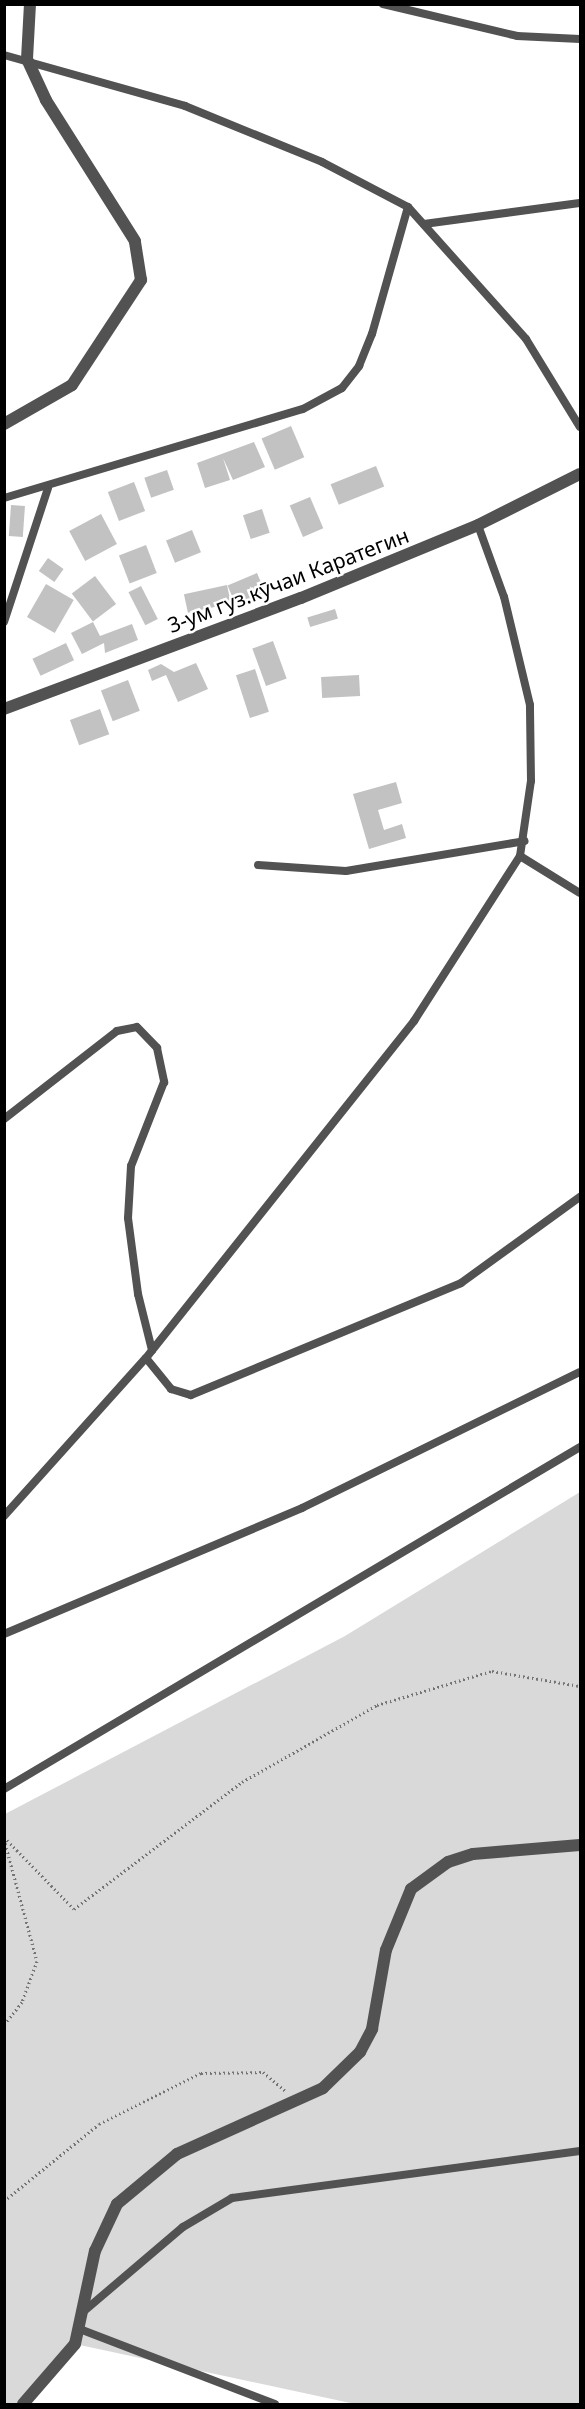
<!DOCTYPE html>
<meta charset="utf-8">
<style>
body{margin:0}
#map{position:relative;width:585px;height:2409px;overflow:hidden;background:#fff;font-family:"Noto Sans",sans-serif}
div>[style]{position:absolute}
[style*='--x']{left:calc(var(--x)*1px);top:calc(var(--y)*1px);width:calc(var(--w)*1px);rotate:calc(var(--a)*1deg)}
.green>*{inset:0;background:#d9d9d9}
.building>*{inset:0;background:#c2c2c2;transform-origin:0 0}
.path>*{height:3px;margin-top:-1.5px;transform-origin:0;background:repeating-linear-gradient(90deg,#747474 0 1.5px,transparent 0 4.5px)}
.service>*{height:8px;margin:-4px;padding:0 4px;transform-origin:4px;border-radius:4px;background:#525252}
.minor>*{height:12px;margin:-6px;padding:0 6px;transform-origin:6px;border-radius:6px;background:#525252}
span{translate:-50% -50%;white-space:nowrap;text-align:center;line-height:1.15;-webkit-text-stroke:5px #fff;paint-order:stroke}
.street-label{font-size:21px;color:#000}
.frame{position:absolute;inset:0;border:6px solid #000;pointer-events:none}
</style>
<div id="map">
<div class="green">
<i style="clip-path:polygon(580px 1492px,580px 2404px,355px 2404px,75px 2344px,19px 2404px,5px 2404px,5px 1814px,345px 1636px)"></i>
</div>
<div class="building">
<i style="left:291px;top:426px;width:34px;height:32px;rotate:67deg"></i>
<i style="clip-path:polygon(254px 442px,265px 467px,233px 480px,223px 458px,230px 480px,205px 488px,197px 463px)"></i>
<i style="left:376px;top:466px;width:22px;height:49px;rotate:68deg"></i>
<i style="left:167px;top:470px;width:21px;height:24px;rotate:71deg"></i>
<i style="left:134px;top:482px;width:31px;height:28px;rotate:69deg"></i>
<i style="left:310px;top:497px;width:34px;height:22px;rotate:67deg"></i>
<i style="left:11px;top:505px;width:14px;height:31px;rotate:4deg"></i>
<i style="left:262px;top:509px;width:25px;height:20px;rotate:72deg"></i>
<i style="left:101px;top:514px;width:34px;height:36px;rotate:62deg"></i>
<i style="left:192px;top:530px;width:24px;height:28px;rotate:68deg"></i>
<i style="left:146px;top:545px;width:30px;height:29px;rotate:69deg"></i>
<i style="left:48px;top:558px;width:19px;height:16px;rotate:35deg"></i>
<i style="left:257px;top:573px;width:21px;height:32px;rotate:67deg"></i>
<i style="left:95px;top:576px;width:35px;height:29px;rotate:53deg"></i>
<i style="left:46px;top:584px;width:32px;height:38px;rotate:30deg"></i>
<i style="left:227px;top:585px;width:19px;height:44px;rotate:78deg"></i>
<i style="left:141px;top:586px;width:37px;height:14px;rotate:63deg"></i>
<i style="left:335px;top:609px;width:10px;height:29px;rotate:73deg"></i>
<i style="clip-path:polygon(93px 622px,100px 636px,132px 624px,138px 640px,105px 653px,104px 643px,82px 654px,71px 633px)"></i>
<i style="left:273px;top:641px;width:40px;height:22px;rotate:70deg"></i>
<i style="left:66px;top:643px;width:19px;height:37px;rotate:65deg"></i>
<i style="clip-path:polygon(196px 663px,208px 689px,178px 702px,166px 675px,152px 681px,148px 670px,161px 664px,174px 672px)"></i>
<i style="left:255px;top:669px;width:45px;height:20px;rotate:72deg"></i>
<i style="left:359px;top:675px;width:21px;height:38px;rotate:87deg"></i>
<i style="left:128px;top:680px;width:33px;height:29px;rotate:69deg"></i>
<i style="left:100px;top:709px;width:27px;height:32px;rotate:70deg"></i>
<i style="clip-path:polygon(396px 782px,402px 803px,378px 810px,384px 830px,402px 824px,406px 838px,369px 849px,353px 794px)"></i>
</div>
<div class="path">
<i style="--x:4;--y:1837;--w:100;--a:45.8"></i>
<i style="--x:74;--y:1909;--w:211;--a:-37.1"></i>
<i style="--x:242;--y:1782;--w:155;--a:-29.7"></i>
<i style="--x:377;--y:1705;--w:120;--a:-16.5"></i>
<i style="--x:492;--y:1671;--w:89;--a:9.7"></i>
<i style="--x:4;--y:1839;--w:126;--a:74.9"></i>
<i style="--x:37;--y:1961;--w:44;--a:110.1"></i>
<i style="--x:22;--y:2002;--w:29;--a:128"></i>
<i style="--x:4;--y:2201;--w:122;--a:-39"></i>
<i style="--x:99;--y:2124;--w:114;--a:-26.6"></i>
<i style="--x:201;--y:2073;--w:62;--a:-0.9"></i>
<i style="--x:263;--y:2072;--w:30;--a:40"></i>
</div>
<div class="service">
<i style="--x:383;--y:4;--w:138;--a:13.4"></i>
<i style="--x:517;--y:36;--w:63;--a:2.7"></i>
<i style="--x:4;--y:55;--w:188;--a:15.7"></i>
<i style="--x:185;--y:106;--w:148;--a:22.2"></i>
<i style="--x:322;--y:162;--w:97;--a:27.6"></i>
<i style="--x:408;--y:207;--w:177;--a:48.2"></i>
<i style="--x:526;--y:339;--w:103;--a:58.5"></i>
<i style="--x:424;--y:224;--w:157;--a:-7.7"></i>
<i style="--x:4;--y:498;--w:312;--a:-16.6"></i>
<i style="--x:303;--y:409;--w:44;--a:-28.3"></i>
<i style="--x:342;--y:388;--w:28;--a:-52"></i>
<i style="--x:359;--y:366;--w:35;--a:-68"></i>
<i style="--x:372;--y:334;--w:132;--a:-74.2"></i>
<i style="--x:4;--y:622;--w:141;--a:-71.8"></i>
<i style="--x:520;--y:856;--w:70;--a:31.7"></i>
<i style="--x:258;--y:865;--w:88;--a:3.9"></i>
<i style="--x:346;--y:871;--w:181;--a:-9.5"></i>
<i style="--x:4;--y:1119;--w:143;--a:-37.9"></i>
<i style="--x:117;--y:1031;--w:20;--a:-11"></i>
<i style="--x:137;--y:1027;--w:29;--a:46"></i>
<i style="--x:157;--y:1048;--w:35;--a:78"></i>
<i style="--x:164;--y:1082;--w:90;--a:111.4"></i>
<i style="--x:131;--y:1166;--w:52;--a:93.3"></i>
<i style="--x:128;--y:1218;--w:77;--a:82.5"></i>
<i style="--x:138;--y:1294;--w:58;--a:76"></i>
<i style="--x:146;--y:1358;--w:40;--a:51"></i>
<i style="--x:171;--y:1389;--w:21;--a:17"></i>
<i style="--x:191;--y:1395;--w:292;--a:-22.5"></i>
<i style="--x:461;--y:1283;--w:147;--a:-35.9"></i>
<i style="--x:4;--y:1516;--w:212;--a:-48.1"></i>
<i style="--x:146;--y:1358;--w:431;--a:-51.5"></i>
<i style="--x:414;--y:1021;--w:196;--a:-57.3"></i>
<i style="--x:520;--y:856;--w:76;--a:-81.7"></i>
<i style="--x:531;--y:781;--w:76;--a:-90.8"></i>
<i style="--x:530;--y:705;--w:111;--a:-103.5"></i>
<i style="--x:504;--y:597;--w:77;--a:-109.9"></i>
<i style="--x:4;--y:1634;--w:324;--a:-22.9"></i>
<i style="--x:302;--y:1508;--w:309;--a:-26.1"></i>
<i style="--x:4;--y:1789;--w:670;--a:-30.7"></i>
<i style="--x:83;--y:2312;--w:131;--a:-40.4"></i>
<i style="--x:183;--y:2227;--w:57;--a:-30.6"></i>
<i style="--x:232;--y:2198;--w:351;--a:-7.7"></i>
<i style="--x:77;--y:2328;--w:212;--a:21"></i>
</div>
<div class="minor">
<i style="--x:4;--y:424;--w:78;--a:-29.8"></i>
<i style="--x:72;--y:385;--w:126;--a:-56.7"></i>
<i style="--x:141;--y:280;--w:39;--a:-99"></i>
<i style="--x:135;--y:241;--w:167;--a:-122.3"></i>
<i style="--x:46;--y:100;--w:45;--a:-114.9"></i>
<i style="--x:27;--y:59;--w:55;--a:-86.9"></i>
<i style="--x:4;--y:709;--w:317;--a:-20.5"></i>
<i style="--x:301;--y:598;--w:191;--a:-22.4"></i>
<i style="--x:478;--y:525;--w:114;--a:-26.6"></i>
<i style="--x:23;--y:2404;--w:79;--a:-49.1"></i>
<i style="--x:75;--y:2344;--w:95;--a:-77.9"></i>
<i style="--x:95;--y:2251;--w:52;--a:-64.9"></i>
<i style="--x:117;--y:2204;--w:78;--a:-39.8"></i>
<i style="--x:177;--y:2154;--w:160;--a:-24.3"></i>
<i style="--x:323;--y:2088;--w:52;--a:-44.2"></i>
<i style="--x:360;--y:2052;--w:26;--a:-62"></i>
<i style="--x:372;--y:2029;--w:80;--a:-80"></i>
<i style="--x:386;--y:1950;--w:66;--a:-67.7"></i>
<i style="--x:411;--y:1889;--w:46;--a:-36.1"></i>
<i style="--x:448;--y:1862;--w:26;--a:-18"></i>
<i style="--x:473;--y:1854;--w:107;--a:-4.8"></i>
</div>
<div class="street-label">
<span style="left:288px;top:580px;rotate:-21deg">3-ум гуз.кӯчаи Каратегин</span>
</div>
<div class="frame"></div>
</div>
